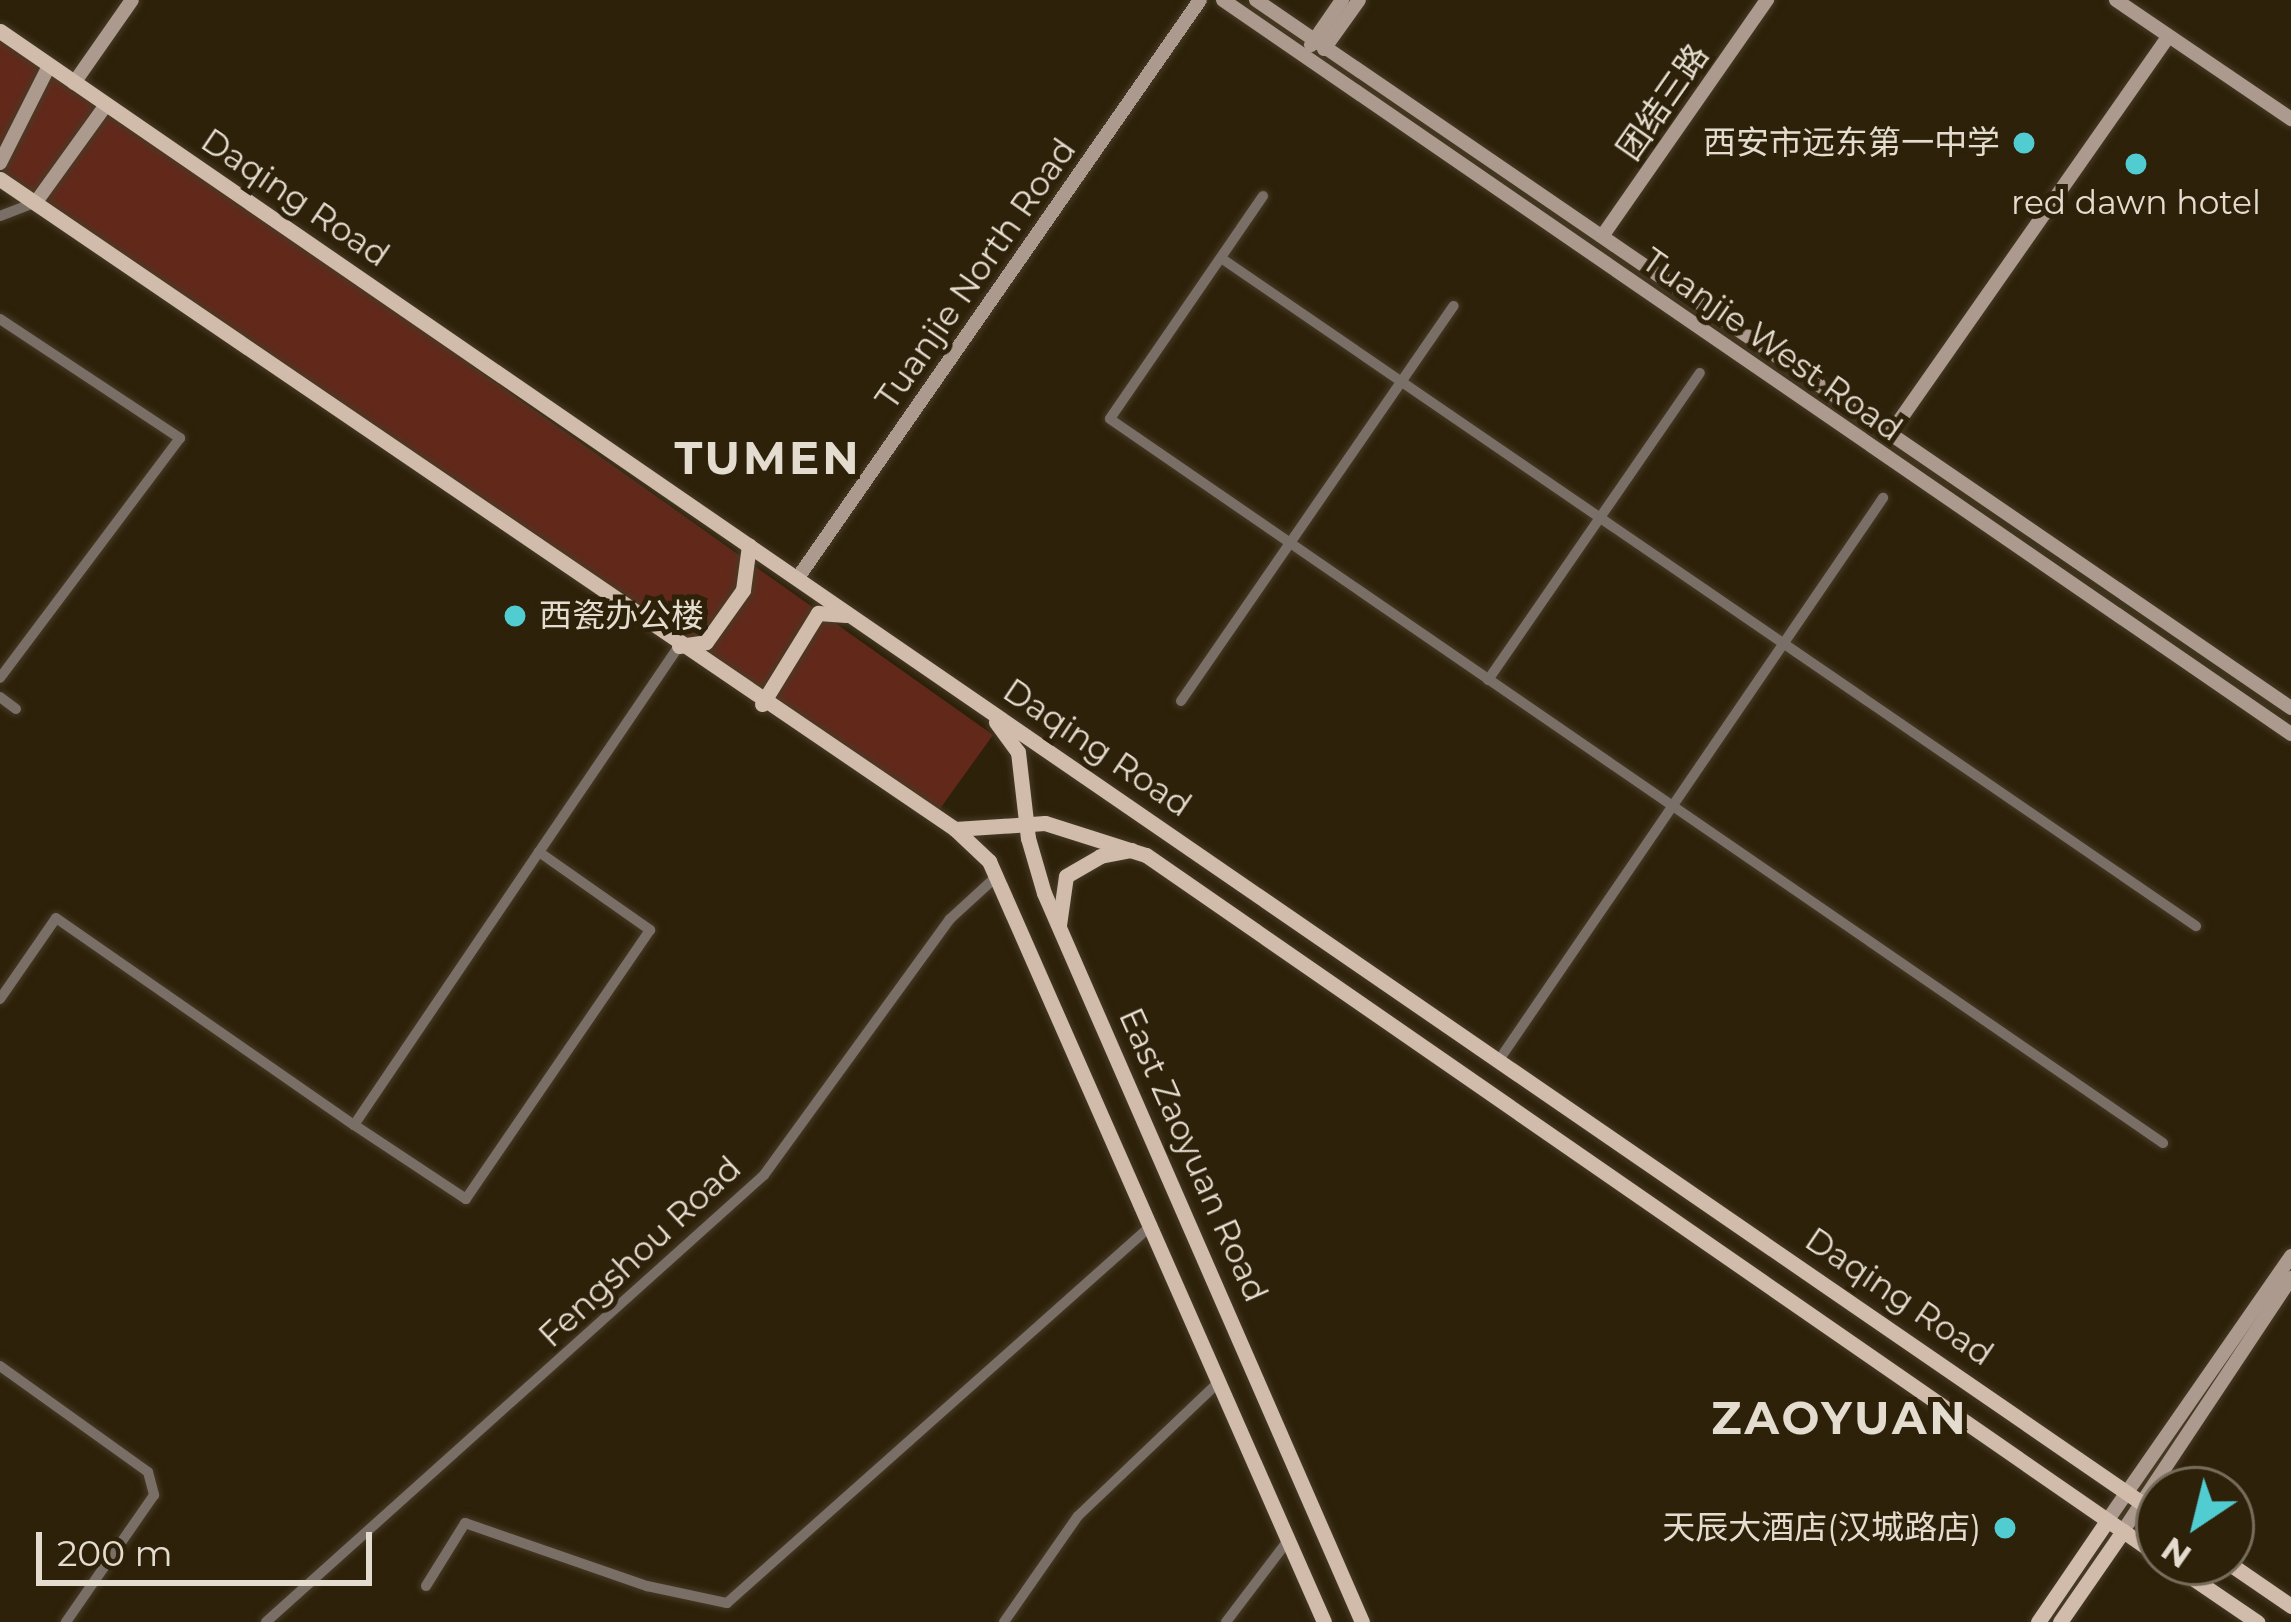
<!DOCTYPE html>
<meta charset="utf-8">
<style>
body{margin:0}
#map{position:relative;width:2291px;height:1622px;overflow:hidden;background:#2d210a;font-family:Montserrat,"Noto Sans SC",sans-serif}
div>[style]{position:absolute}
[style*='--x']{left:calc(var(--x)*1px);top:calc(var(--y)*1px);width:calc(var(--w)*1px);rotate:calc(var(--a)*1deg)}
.green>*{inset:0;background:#62291b}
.roads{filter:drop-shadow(0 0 3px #473b26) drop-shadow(0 0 3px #473b26)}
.street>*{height:10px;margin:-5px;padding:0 5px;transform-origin:5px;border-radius:5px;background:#796f67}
.secondary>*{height:14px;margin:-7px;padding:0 7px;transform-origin:7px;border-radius:7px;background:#ab9a8d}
.primary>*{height:15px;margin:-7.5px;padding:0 7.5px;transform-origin:7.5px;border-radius:7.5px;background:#d1bbab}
.dots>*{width:33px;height:33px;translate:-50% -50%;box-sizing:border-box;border:6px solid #2d210a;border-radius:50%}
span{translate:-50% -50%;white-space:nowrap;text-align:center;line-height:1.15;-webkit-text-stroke:10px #2d210a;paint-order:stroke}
.street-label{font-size:33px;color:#e4dccf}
.poi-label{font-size:33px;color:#e4dccf}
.right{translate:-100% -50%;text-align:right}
.left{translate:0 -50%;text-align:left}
.district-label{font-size:45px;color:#e4dccf;font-weight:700;letter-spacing:3px}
.north{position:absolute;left:2135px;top:1466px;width:120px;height:120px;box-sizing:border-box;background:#2d210a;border:3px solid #766c59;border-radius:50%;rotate:215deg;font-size:33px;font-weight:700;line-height:48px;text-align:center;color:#e4dccf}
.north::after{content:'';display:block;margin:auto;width:42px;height:54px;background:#51ccd1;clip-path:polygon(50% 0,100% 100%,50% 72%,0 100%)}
.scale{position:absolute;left:36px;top:1532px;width:336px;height:54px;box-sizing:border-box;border:6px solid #e4dccf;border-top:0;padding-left:15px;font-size:36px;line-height:42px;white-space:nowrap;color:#e4dccf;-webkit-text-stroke:9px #2d210a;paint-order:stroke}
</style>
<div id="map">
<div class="green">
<i style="clip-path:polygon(0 31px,993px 735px,939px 810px,0 170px)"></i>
</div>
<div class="roads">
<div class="street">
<i style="--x:1263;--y:196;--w:270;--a:124.5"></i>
<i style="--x:1110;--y:419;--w:1278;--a:34.51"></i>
<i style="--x:0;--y:216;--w:39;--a:-21"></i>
<i style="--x:1221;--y:258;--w:1182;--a:34.42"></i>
<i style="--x:0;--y:319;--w:216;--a:33.5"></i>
<i style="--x:180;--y:438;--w:300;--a:126.9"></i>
<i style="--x:1488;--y:680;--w:373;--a:-55.4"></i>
<i style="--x:0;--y:697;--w:20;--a:37"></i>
<i style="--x:1181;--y:701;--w:480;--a:-55.4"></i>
<i style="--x:539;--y:852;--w:136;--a:35.1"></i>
<i style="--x:650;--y:930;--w:326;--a:124.4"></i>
<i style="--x:466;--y:1199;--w:134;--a:-146.5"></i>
<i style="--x:354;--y:1125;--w:330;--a:-55.9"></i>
<i style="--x:539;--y:852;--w:249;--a:-55.8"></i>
<i style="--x:0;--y:999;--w:98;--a:-55.3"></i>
<i style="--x:56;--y:918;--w:363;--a:34.8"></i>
<i style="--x:1499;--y:1060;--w:681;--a:-55.66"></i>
<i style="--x:0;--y:1366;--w:182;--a:35.6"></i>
<i style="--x:148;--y:1472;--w:24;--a:75"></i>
<i style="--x:154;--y:1495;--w:155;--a:124.7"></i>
<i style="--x:426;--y:1586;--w:74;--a:-58.2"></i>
<i style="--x:465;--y:1523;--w:193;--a:19.1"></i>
<i style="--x:647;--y:1586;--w:82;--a:12"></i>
<i style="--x:727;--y:1603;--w:569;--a:-41.65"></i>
<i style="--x:266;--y:1622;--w:669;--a:-41.91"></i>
<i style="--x:764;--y:1175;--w:316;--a:-54"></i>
<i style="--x:950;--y:919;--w:65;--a:-42.5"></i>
<i style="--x:1004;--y:1622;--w:129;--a:-55.1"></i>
<i style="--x:1078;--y:1516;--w:196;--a:-43.6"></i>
<i style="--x:1226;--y:1622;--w:104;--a:-52.8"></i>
</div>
<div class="secondary">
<i style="--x:1223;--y:0;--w:1296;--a:34.5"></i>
<i style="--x:1256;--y:0;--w:1254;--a:34.37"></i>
<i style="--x:2116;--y:0;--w:212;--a:34.2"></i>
<i style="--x:1311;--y:45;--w:55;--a:-55.4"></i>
<i style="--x:1324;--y:49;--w:60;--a:-54.5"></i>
<i style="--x:74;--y:83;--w:101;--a:-55.1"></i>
<i style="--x:0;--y:163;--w:109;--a:-63.2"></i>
<i style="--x:36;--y:202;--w:120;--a:-54.2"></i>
<i style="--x:1603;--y:235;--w:287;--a:-55.1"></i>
<i style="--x:1890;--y:434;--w:485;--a:-55"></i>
<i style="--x:797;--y:579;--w:705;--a:-55.16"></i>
<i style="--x:2107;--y:1521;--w:323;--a:-55.2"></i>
<i style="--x:2123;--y:1531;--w:304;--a:-56.4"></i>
</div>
<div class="primary">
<i style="--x:0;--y:31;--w:2620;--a:34.5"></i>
<i style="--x:0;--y:179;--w:1155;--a:34.24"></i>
<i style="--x:955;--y:829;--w:47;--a:43.3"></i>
<i style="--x:989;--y:861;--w:831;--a:66.24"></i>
<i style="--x:679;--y:646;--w:27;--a:-8"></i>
<i style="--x:706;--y:642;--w:64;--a:-54.6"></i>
<i style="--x:743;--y:590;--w:45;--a:-82.4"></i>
<i style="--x:762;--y:704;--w:107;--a:-58.4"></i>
<i style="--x:818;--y:613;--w:28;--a:4"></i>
<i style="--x:996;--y:722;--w:37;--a:54"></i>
<i style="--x:1018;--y:752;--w:87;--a:83.4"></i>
<i style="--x:1028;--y:838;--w:57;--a:73.8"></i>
<i style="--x:1044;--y:893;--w:795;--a:66.43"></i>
<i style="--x:955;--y:829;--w:90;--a:-3.8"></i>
<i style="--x:1045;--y:823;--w:106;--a:17.6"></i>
<i style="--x:1146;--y:855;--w:1232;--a:34.68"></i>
<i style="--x:1059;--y:925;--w:49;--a:-81.9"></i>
<i style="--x:1066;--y:876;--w:39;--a:-30"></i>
<i style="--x:1100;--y:856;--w:32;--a:-11"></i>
<i style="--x:2169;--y:1562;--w:107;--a:34.3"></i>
<i style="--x:2227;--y:1562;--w:78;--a:34.5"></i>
<i style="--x:2038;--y:1622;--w:122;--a:-55.7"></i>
<i style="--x:2060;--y:1622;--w:111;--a:-55.3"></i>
</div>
</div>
<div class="dots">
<i style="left:2024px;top:143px;background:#51ccd1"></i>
<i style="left:2136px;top:164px;background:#51ccd1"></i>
<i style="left:515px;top:616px;background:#51ccd1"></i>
<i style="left:2005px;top:1528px;background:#51ccd1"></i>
</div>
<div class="street-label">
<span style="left:1663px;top:102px;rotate:-55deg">团结三路</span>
<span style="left:295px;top:198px;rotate:34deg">Daqing Road</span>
<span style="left:976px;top:274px;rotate:-55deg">Tuanjie North Road</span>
<span style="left:1772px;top:345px;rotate:35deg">Tuanjie West Road</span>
<span style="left:1097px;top:748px;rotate:34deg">Daqing Road</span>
<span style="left:1193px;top:1155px;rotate:66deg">East Zaoyuan Road</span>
<span style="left:640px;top:1252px;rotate:-43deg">Fengshou Road</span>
<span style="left:1899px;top:1297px;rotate:34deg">Daqing Road</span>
</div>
<div class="poi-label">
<span class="right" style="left:2000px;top:143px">西安市远东第一中学</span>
<span style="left:2136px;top:203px">red dawn hotel</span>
<span class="left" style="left:539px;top:616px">西瓷办公楼</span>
<span class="right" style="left:1981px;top:1528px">天辰大酒店(汉城路店)</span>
</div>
<div class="district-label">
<span style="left:768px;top:458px">TUMEN</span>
<span style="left:1840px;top:1418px">ZAOYUAN</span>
</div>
<div class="north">N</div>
<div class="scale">200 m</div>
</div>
